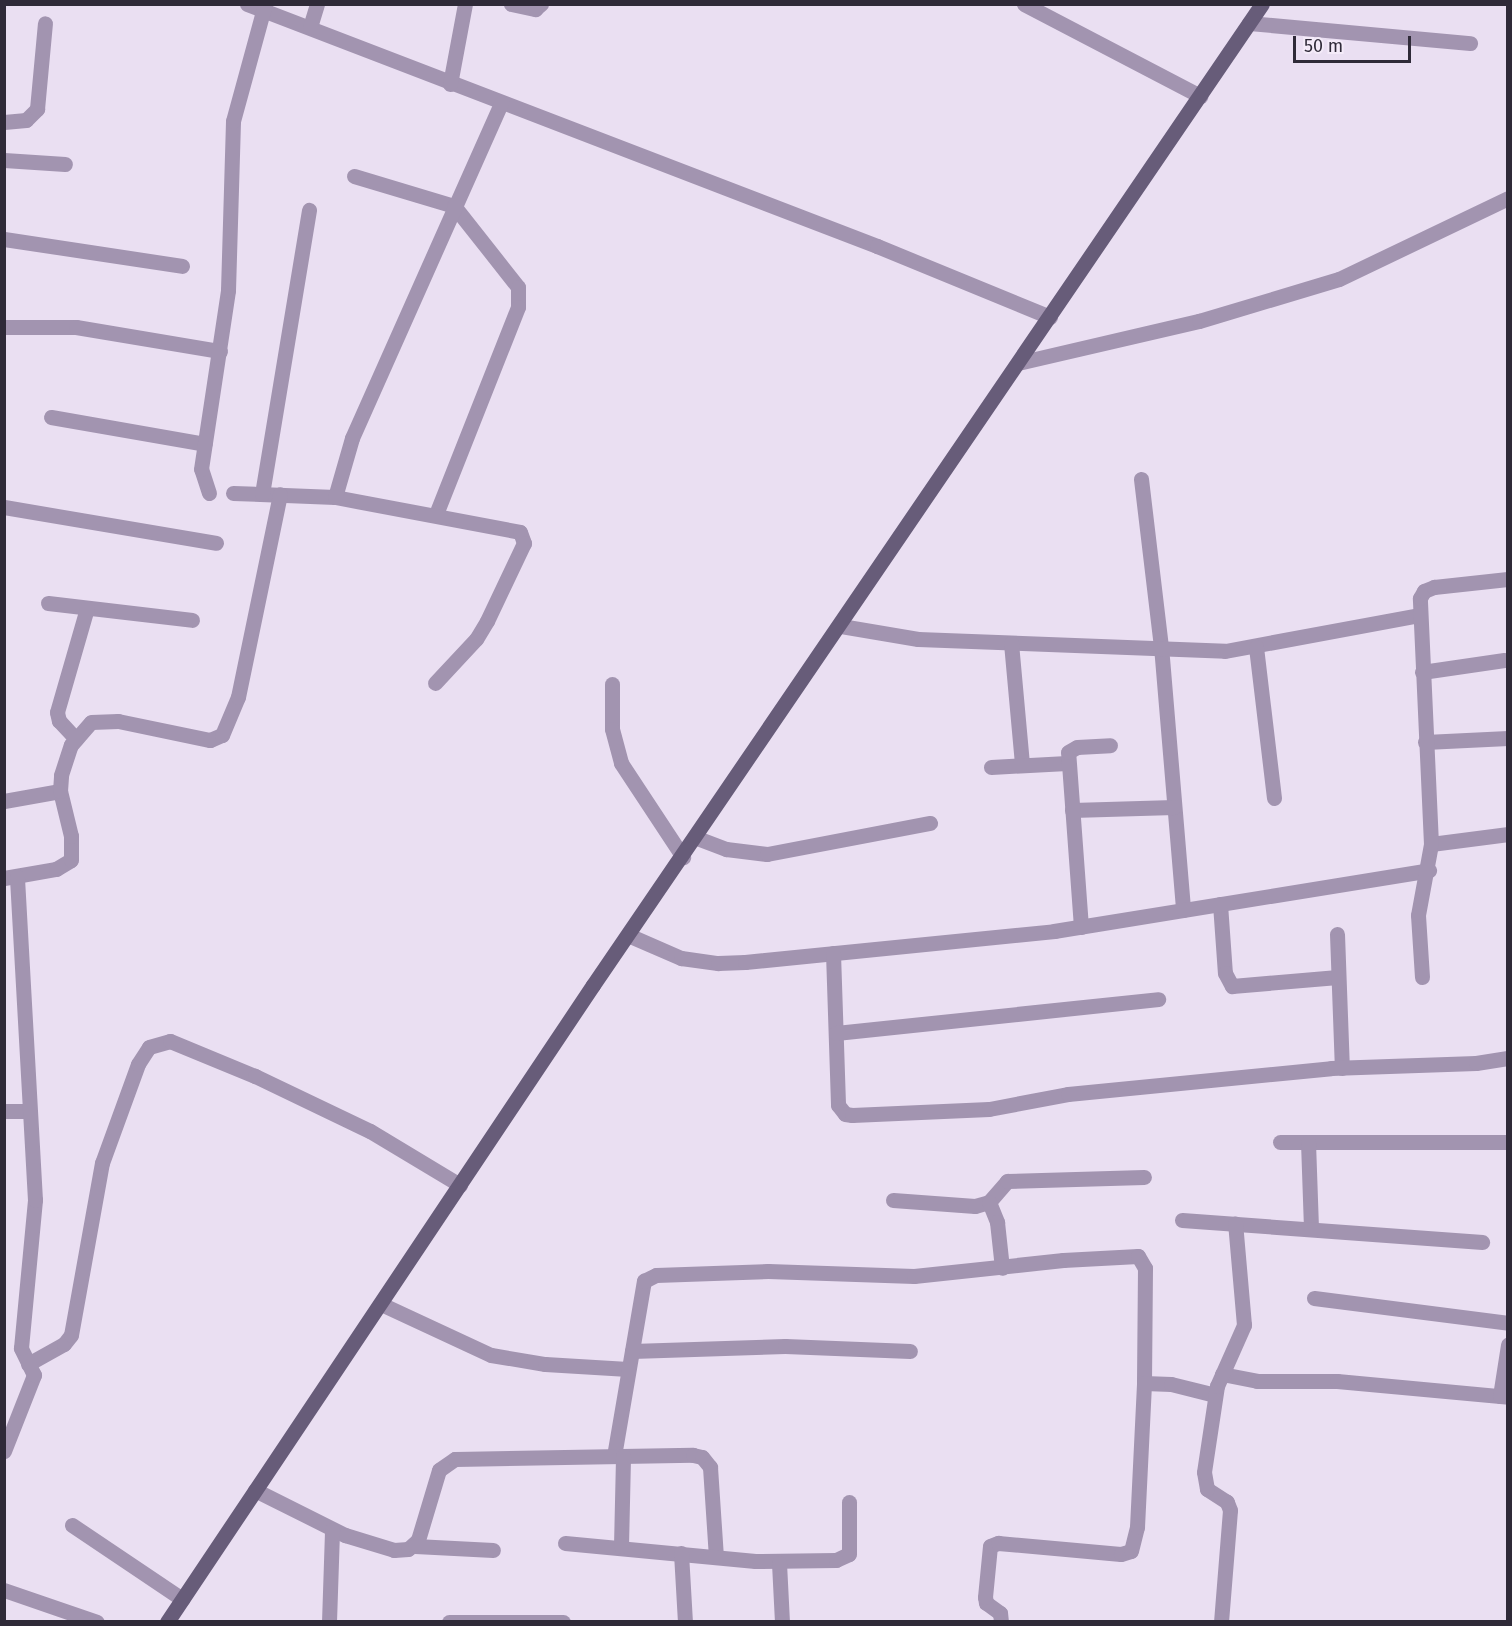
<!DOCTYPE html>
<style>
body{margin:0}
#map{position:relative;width:1512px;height:1626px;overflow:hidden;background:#eadff2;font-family:"Fira Sans",sans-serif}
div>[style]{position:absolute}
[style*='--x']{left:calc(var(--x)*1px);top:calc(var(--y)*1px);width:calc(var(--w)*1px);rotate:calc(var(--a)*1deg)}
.minor>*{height:15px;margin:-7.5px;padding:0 7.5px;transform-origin:7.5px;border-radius:7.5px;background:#a294b0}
.major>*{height:15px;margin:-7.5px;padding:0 7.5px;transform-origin:7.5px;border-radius:7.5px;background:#675c79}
span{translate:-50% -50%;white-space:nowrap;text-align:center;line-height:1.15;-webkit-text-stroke:6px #f4ebf9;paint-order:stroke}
.frame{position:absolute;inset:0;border:6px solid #2f2a38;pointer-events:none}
.scale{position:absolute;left:1293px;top:36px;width:118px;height:27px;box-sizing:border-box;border:3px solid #2f2a38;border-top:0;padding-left:8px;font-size:18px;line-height:21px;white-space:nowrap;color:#2f2a38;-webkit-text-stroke:4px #f4ebf9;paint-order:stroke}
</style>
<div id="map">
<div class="minor">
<i style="--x:247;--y:4;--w:675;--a:21.01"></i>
<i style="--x:877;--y:246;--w:187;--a:22.3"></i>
<i style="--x:511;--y:4;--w:25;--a:12"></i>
<i style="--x:535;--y:9;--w:8;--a:-40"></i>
<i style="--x:1024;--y:4;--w:199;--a:27.6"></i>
<i style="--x:1249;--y:23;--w:222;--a:5.2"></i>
<i style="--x:310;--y:27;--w:24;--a:-73"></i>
<i style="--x:450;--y:84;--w:81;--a:-79.4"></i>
<i style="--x:4;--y:122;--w:22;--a:-5"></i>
<i style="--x:26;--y:120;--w:16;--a:-45"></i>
<i style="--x:37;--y:109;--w:86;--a:-84.7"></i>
<i style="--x:4;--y:160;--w:61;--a:3.8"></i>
<i style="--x:354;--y:176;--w:104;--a:16.7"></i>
<i style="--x:454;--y:206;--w:103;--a:51.7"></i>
<i style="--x:518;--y:287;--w:20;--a:90"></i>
<i style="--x:518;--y:307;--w:223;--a:111.6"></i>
<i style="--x:4;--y:239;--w:180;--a:8.6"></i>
<i style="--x:4;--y:327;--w:72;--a:0"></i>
<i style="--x:76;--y:327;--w:146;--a:9.5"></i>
<i style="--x:1018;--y:363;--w:186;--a:-13.1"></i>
<i style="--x:1199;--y:321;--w:146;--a:-16.7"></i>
<i style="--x:1339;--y:279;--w:187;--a:-25.6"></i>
<i style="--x:51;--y:417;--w:156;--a:9.9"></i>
<i style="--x:1141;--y:479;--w:168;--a:83.2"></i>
<i style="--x:1161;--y:646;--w:265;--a:85.2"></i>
<i style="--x:209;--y:493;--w:25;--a:-108"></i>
<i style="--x:201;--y:469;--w:181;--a:-81.4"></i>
<i style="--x:228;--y:290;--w:169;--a:-88.3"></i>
<i style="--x:233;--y:121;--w:121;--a:-74.7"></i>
<i style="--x:233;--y:493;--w:102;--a:2.2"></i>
<i style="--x:335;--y:497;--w:188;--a:10.7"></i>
<i style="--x:520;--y:532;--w:12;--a:70"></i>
<i style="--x:524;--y:543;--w:86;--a:115.4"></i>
<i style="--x:487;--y:621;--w:21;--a:121"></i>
<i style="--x:476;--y:639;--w:60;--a:133"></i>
<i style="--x:262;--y:494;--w:288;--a:-80.6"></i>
<i style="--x:335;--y:497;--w:61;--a:-73.9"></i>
<i style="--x:352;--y:438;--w:367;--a:-66"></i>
<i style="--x:4;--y:507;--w:215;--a:9.6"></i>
<i style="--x:48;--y:603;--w:145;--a:6.7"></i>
<i style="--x:841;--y:626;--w:78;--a:9.6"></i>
<i style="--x:918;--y:639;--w:307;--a:2.2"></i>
<i style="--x:1225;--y:651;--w:197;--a:-10.5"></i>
<i style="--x:1011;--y:643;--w:122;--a:84.8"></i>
<i style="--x:1256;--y:647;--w:152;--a:83.2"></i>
<i style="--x:1422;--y:672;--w:83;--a:-8.3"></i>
<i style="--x:612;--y:684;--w:45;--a:90"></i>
<i style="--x:612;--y:729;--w:35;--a:75"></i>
<i style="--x:621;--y:763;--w:113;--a:56.6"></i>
<i style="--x:76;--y:739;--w:25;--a:-133"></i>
<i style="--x:59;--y:721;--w:9;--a:-103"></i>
<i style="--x:57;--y:712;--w:108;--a:-73.9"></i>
<i style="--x:1425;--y:742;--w:83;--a:-2.8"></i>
<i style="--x:991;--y:767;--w:76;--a:-3"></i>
<i style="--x:4;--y:801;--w:57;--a:-10.1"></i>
<i style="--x:1072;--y:810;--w:102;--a:-1.7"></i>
<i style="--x:697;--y:838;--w:31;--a:21"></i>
<i style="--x:726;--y:849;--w:41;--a:7"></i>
<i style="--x:767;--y:854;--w:166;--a:-10.8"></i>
<i style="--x:1431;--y:844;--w:78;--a:-7.4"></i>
<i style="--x:4;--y:878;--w:53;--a:-9.8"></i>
<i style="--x:56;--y:869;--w:17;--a:-31"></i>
<i style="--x:71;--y:860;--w:24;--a:-90"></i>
<i style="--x:71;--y:836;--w:46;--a:-103.7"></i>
<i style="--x:60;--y:791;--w:16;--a:-86"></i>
<i style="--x:61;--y:775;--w:32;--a:-72"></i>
<i style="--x:71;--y:745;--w:30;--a:-49"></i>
<i style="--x:91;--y:722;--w:27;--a:-2"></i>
<i style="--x:118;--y:721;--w:94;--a:11.7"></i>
<i style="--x:210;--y:740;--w:13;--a:-23"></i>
<i style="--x:222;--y:735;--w:41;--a:-67.2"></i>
<i style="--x:238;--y:697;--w:207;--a:-78.3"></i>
<i style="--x:1220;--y:904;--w:69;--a:85.9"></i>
<i style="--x:1225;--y:973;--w:15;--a:62"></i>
<i style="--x:1232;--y:986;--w:106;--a:-4.9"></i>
<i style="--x:1081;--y:927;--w:175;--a:-94.2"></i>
<i style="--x:1068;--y:752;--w:10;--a:-29"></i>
<i style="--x:1077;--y:747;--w:33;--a:-3"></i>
<i style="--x:1337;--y:934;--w:134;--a:87.9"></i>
<i style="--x:628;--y:935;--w:58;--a:23.5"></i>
<i style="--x:681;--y:958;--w:37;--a:8"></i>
<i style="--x:718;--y:963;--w:27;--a:-2"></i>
<i style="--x:745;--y:962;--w:311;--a:-5.7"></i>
<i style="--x:1054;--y:931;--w:380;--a:-9.2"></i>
<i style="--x:833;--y:953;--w:152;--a:88.1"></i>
<i style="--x:838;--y:1105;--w:11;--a:52"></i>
<i style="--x:845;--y:1114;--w:7;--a:8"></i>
<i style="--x:852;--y:1115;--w:137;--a:-2.5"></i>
<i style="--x:989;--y:1109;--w:80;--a:-10.8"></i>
<i style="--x:1068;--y:1094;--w:264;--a:-5.6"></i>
<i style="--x:1331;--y:1068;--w:145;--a:-2"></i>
<i style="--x:1476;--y:1063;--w:32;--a:-9"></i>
<i style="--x:1422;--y:977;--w:62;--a:-93.7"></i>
<i style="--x:1418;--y:915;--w:72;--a:-79.6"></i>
<i style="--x:1431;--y:844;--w:246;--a:-92.6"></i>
<i style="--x:1420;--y:598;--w:8;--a:-60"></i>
<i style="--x:1424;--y:591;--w:11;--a:-22"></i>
<i style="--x:1434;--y:587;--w:74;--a:-6.2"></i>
<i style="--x:836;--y:1033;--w:324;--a:-6"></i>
<i style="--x:4;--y:1111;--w:25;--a:0"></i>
<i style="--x:1280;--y:1142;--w:228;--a:0"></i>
<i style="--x:1308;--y:1142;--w:85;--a:88"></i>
<i style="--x:893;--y:1200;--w:82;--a:4.2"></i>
<i style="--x:975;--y:1206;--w:15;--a:-16"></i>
<i style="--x:989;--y:1202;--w:28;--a:-49"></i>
<i style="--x:1007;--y:1181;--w:137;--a:-1.7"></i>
<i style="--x:989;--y:1202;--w:22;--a:68"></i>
<i style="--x:997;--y:1222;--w:46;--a:83.8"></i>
<i style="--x:1182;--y:1220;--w:301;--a:4.2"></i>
<i style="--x:1314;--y:1298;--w:196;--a:7.3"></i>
<i style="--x:381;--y:1304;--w:121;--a:24.9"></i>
<i style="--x:491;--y:1355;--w:55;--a:9.5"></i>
<i style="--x:545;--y:1364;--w:83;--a:3.4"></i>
<i style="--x:632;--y:1351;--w:153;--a:-1.9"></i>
<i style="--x:785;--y:1346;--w:125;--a:2.3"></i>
<i style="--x:28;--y:1364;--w:41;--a:-29.1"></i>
<i style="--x:64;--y:1344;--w:11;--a:-52"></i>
<i style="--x:71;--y:1335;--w:175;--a:-79.8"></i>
<i style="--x:102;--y:1163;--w:105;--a:-70"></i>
<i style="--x:138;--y:1064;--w:20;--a:-57"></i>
<i style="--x:149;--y:1047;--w:22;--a:-16"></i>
<i style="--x:170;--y:1041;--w:92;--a:22.4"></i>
<i style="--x:255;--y:1076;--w:127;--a:25.6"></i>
<i style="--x:370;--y:1131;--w:105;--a:31"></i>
<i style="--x:1222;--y:1374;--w:36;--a:11"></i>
<i style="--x:1257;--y:1381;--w:80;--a:0"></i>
<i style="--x:1337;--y:1381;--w:172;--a:5.3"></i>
<i style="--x:1500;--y:1396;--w:52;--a:-81.1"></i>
<i style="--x:4;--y:1451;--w:82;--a:-68.5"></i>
<i style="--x:34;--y:1375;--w:30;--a:-116"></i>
<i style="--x:21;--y:1348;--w:149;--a:-84.6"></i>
<i style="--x:35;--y:1200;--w:324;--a:-93.2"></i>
<i style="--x:614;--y:1456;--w:178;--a:-80.3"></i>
<i style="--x:644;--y:1281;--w:13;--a:-27"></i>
<i style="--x:656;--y:1275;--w:112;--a:-2"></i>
<i style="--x:768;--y:1271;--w:146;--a:2"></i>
<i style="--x:914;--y:1276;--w:150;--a:-6.1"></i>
<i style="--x:1063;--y:1260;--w:75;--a:-3.1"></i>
<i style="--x:1138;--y:1256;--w:14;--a:60"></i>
<i style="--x:1145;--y:1268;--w:115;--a:90.5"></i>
<i style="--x:255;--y:1490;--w:101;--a:26.6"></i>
<i style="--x:345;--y:1535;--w:51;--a:17"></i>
<i style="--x:394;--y:1550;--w:14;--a:-4"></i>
<i style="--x:408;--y:1549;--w:13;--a:-42"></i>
<i style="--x:418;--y:1540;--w:73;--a:-73.3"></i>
<i style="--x:439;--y:1470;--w:19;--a:-35"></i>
<i style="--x:455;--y:1459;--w:238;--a:-1"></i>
<i style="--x:693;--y:1455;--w:9;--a:13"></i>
<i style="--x:702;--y:1457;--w:13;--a:51"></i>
<i style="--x:710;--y:1467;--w:90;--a:86.2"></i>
<i style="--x:72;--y:1525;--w:133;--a:33.9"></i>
<i style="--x:565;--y:1543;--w:191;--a:5.4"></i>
<i style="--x:755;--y:1561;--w:81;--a:-0.7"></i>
<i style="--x:836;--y:1560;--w:14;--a:-25"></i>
<i style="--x:849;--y:1554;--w:52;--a:-90"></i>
<i style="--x:415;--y:1546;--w:78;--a:2.9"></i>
<i style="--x:621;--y:1546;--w:90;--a:-88.7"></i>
<i style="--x:681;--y:1553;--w:69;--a:86.7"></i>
<i style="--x:779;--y:1563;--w:59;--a:87.1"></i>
<i style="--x:4;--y:1590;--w:98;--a:19"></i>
<i style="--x:329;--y:1622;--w:92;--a:-88.1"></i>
<i style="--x:449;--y:1622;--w:114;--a:0"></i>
<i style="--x:1001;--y:1622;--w:9;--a:-96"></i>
<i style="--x:1000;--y:1613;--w:17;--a:-144"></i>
<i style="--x:986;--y:1603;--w:6;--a:-99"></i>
<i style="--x:985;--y:1597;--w:51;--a:-84.4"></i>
<i style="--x:990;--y:1546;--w:9;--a:-21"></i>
<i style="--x:998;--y:1543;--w:123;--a:5.1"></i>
<i style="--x:1121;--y:1554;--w:10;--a:-17"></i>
<i style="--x:1131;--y:1551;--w:25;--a:-76"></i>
<i style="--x:1137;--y:1527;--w:144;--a:-87.2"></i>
<i style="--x:1144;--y:1383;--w:27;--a:2"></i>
<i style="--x:1171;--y:1384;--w:45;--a:14"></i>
<i style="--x:1221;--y:1622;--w:112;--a:-85.4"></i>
<i style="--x:1230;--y:1510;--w:9;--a:-111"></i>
<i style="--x:1227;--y:1502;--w:24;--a:-147"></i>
<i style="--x:1207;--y:1489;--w:17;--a:-100"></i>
<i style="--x:1204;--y:1472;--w:87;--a:-81.4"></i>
<i style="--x:1217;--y:1386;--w:67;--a:-66.1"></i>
<i style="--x:1244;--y:1325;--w:102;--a:-95"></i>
</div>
<div class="major">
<i style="--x:167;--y:1622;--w:766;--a:-56.23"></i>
<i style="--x:593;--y:985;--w:1187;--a:-55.71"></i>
</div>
<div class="frame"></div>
<div class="scale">50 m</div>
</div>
